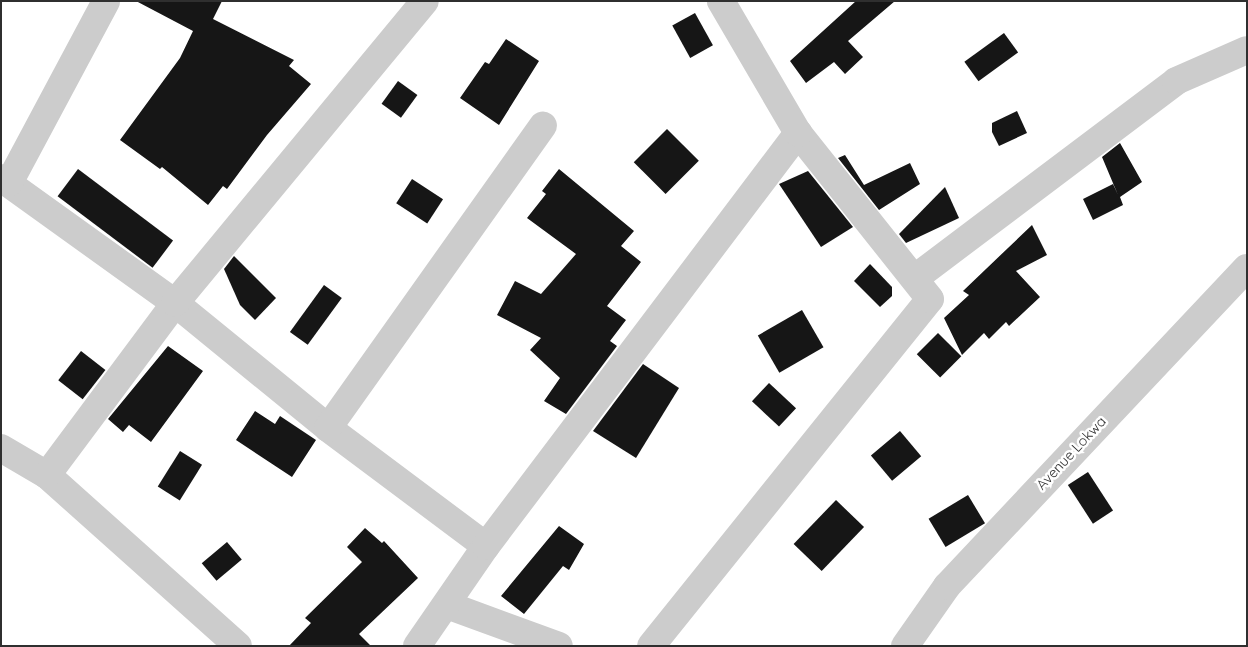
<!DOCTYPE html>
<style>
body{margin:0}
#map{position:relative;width:1248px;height:647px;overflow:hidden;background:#fff;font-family:Quicksand,sans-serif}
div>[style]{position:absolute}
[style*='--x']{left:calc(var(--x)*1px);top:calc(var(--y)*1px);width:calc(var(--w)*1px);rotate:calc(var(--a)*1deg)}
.building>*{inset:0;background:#161616;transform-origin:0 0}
.minor>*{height:28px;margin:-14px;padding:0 14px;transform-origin:14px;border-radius:14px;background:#ccc}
span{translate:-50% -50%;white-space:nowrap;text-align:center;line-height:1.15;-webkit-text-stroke:5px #fff;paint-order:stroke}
.street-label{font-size:14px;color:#2f2f2f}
.frame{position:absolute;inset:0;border:2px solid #2f2f2f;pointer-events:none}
</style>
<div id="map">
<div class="building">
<i style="clip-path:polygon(136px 1px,222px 1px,213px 19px,294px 60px,289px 66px,311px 84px,267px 135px,227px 189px,223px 186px,208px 205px,162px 167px,160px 169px,120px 140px,180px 58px,193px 31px)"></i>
<i style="clip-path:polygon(856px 1px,895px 1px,848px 41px,863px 57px,845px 74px,834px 62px,806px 83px,790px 61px)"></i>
<i style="left:695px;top:13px;width:37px;height:26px;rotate:61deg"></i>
<i style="left:1004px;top:33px;width:24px;height:49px;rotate:54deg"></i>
<i style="clip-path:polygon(506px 39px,539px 61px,499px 125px,460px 98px,485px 62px,489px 64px)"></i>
<i style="left:398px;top:81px;width:24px;height:28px;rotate:36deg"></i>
<i style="clip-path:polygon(1017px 111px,1027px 133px,999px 146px,992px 132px,992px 123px)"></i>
<i style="left:667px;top:129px;width:45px;height:47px;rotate:45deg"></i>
<i style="clip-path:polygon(1120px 143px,1142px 182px,1120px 197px,1123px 205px,1093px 220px,1083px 199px,1113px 184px,1118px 195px,1102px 157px)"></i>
<i style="clip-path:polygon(845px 155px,864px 185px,910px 163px,920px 184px,879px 210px,838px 158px)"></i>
<i style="left:78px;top:169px;width:119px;height:34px;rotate:37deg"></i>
<i style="clip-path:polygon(559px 169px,634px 231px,621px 246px,641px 262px,607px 306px,626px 320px,610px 341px,617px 346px,566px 414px,544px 401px,560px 378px,530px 350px,541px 338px,497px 315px,515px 281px,541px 294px,576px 254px,527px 218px,546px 194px,542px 191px)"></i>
<i style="clip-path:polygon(808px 171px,853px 227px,821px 247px,779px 184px)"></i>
<i style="left:412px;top:179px;width:37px;height:29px;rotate:33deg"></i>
<i style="clip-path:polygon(945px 187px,959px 218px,906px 243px,899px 234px)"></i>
<i style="clip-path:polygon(1032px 225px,1047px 255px,1016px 271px,1040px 297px,1009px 326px,1006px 322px,989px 339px,984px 333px,962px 355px,944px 318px,969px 295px,963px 291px)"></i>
<i style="clip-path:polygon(234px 256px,276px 298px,255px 320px,240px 305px,224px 269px)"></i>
<i style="clip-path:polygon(870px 264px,892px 287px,892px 296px,880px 307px,854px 281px)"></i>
<i style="left:324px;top:285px;width:22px;height:58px;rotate:36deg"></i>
<i style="left:802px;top:310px;width:43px;height:51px;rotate:60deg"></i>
<i style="left:938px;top:333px;width:33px;height:30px;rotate:45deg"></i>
<i style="clip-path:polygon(168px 346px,203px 371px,151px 442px,129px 425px,123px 432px,108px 419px)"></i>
<i style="left:81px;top:351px;width:31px;height:37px;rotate:38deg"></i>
<i style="clip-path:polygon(643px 364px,679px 388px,636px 458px,593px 431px)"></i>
<i style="left:769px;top:383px;width:37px;height:25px;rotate:43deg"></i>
<i style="clip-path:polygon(255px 411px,275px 424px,280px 416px,316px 440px,292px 477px,236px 440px)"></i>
<i style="left:900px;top:431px;width:33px;height:38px;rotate:50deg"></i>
<i style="left:180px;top:451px;width:26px;height:42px;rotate:32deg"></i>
<i style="left:1088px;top:472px;width:46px;height:24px;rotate:57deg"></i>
<i style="left:968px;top:495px;width:33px;height:46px;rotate:59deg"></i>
<i style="left:836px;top:500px;width:39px;height:61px;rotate:44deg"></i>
<i style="clip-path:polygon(559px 526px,584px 544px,569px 570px,563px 566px,524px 614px,501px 596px)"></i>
<i style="clip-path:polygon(365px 528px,382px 543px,384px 541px,418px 578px,359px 634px,371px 646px,289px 646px,311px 623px,305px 618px,362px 562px,347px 547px)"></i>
<i style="left:227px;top:542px;width:23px;height:33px;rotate:50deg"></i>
</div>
<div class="minor">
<i style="--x:1;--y:178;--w:214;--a:35.7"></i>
<i style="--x:175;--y:303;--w:198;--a:39.2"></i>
<i style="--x:328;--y:428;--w:197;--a:36.8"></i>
<i style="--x:9;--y:183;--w:206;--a:-61.9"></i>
<i style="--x:915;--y:278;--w:327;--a:-37"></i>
<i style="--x:1176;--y:81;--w:77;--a:-23.6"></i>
<i style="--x:328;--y:428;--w:371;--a:-54.6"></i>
<i style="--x:1;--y:448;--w:53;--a:30.4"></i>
<i style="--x:47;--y:475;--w:256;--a:41.8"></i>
<i style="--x:47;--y:475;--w:214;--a:-53.3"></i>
<i style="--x:175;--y:303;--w:392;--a:-50.4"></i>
<i style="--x:447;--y:605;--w:119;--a:20.1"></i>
<i style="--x:417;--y:646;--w:121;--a:-55.4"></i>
<i style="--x:486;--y:546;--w:518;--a:-52.93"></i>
<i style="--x:651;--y:646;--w:445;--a:-51.2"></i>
<i style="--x:930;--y:299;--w:212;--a:-128.5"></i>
<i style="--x:798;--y:133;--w:153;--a:-120.3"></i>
<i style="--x:905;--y:646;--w:73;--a:-55"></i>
<i style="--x:947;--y:586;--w:437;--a:-46.7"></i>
</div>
<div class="street-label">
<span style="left:1071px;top:453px;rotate:-47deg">Avenue Lokwa</span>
</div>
<div class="frame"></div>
</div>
